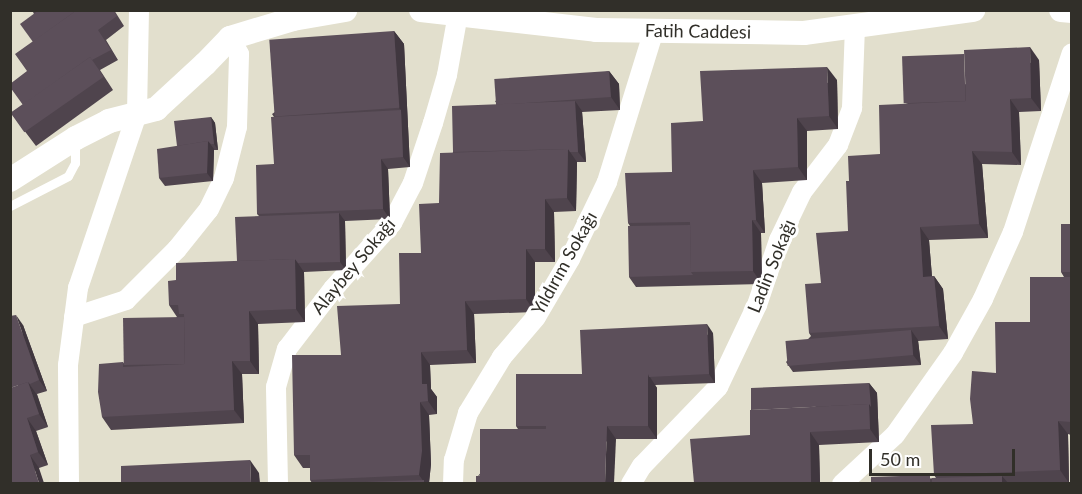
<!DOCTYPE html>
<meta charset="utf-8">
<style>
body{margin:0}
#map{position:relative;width:1082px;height:494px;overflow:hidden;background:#e2dfcd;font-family:Lato,sans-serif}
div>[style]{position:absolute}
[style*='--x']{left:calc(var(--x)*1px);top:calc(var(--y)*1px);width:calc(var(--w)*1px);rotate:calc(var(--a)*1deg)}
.service>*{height:9px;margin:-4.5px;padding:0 4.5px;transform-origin:4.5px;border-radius:4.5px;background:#fff}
.minor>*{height:20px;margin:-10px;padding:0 10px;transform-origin:10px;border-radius:10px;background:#fff}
.tertiary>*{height:24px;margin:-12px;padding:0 12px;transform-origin:12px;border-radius:12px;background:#fff}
.wall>*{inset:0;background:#4f444d}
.shaded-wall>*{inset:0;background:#40373f}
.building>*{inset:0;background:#5c4f5a;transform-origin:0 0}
span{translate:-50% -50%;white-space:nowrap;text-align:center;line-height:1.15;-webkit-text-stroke:6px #fff;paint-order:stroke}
.street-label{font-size:18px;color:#312f29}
.frame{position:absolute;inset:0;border:12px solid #312f29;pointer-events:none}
.scale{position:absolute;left:869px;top:449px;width:146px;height:27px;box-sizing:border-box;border:3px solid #312f29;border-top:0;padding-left:8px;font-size:18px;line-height:21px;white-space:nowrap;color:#312f29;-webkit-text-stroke:4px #fff;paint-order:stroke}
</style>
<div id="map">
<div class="service">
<i style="--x:10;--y:206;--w:65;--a:-27.3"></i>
<i style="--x:68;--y:176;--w:15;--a:-62"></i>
<i style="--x:75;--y:163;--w:20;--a:-90"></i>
</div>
<div class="minor">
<i style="--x:74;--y:317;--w:55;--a:-18.1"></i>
<i style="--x:126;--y:300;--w:72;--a:-45"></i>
<i style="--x:177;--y:249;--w:51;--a:-51.3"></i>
<i style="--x:209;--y:209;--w:34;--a:-64"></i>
<i style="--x:224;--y:178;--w:53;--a:-75.7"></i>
<i style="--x:237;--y:127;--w:73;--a:-88.4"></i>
<i style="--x:239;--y:54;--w:18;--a:-119"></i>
<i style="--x:69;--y:484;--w:119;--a:-90.5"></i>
<i style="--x:68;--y:365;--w:78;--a:-82.6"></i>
<i style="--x:78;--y:288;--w:184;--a:-71.3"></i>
<i style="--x:137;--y:114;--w:104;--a:-88.9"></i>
<i style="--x:278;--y:484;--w:97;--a:-91.2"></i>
<i style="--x:276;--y:387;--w:40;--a:-74"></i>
<i style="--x:287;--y:349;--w:76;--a:-52.5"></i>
<i style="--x:333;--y:289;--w:89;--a:-48.2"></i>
<i style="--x:392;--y:223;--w:45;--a:-62.3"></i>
<i style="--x:413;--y:183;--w:63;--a:-71.6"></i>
<i style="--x:433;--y:123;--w:50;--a:-73.7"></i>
<i style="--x:447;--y:75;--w:62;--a:-79.8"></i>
<i style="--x:453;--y:484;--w:24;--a:-88"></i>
<i style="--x:454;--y:460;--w:49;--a:-73.4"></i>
<i style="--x:468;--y:413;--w:66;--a:-58.7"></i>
<i style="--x:502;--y:357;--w:52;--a:-49.6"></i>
<i style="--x:536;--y:317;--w:67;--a:-59.6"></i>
<i style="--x:570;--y:259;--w:85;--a:-64.3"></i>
<i style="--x:607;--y:182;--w:159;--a:-72.8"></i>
<i style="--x:631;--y:484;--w:21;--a:-59"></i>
<i style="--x:642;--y:466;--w:110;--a:-46.1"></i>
<i style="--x:718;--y:387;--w:91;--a:-64.6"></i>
<i style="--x:757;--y:305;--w:69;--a:-71.3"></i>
<i style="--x:779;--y:240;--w:53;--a:-64.4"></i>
<i style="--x:802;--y:192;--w:59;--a:-52.5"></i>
<i style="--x:838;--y:145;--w:40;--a:-69"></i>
<i style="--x:852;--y:108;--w:82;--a:-87.9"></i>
<i style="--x:842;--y:484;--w:72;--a:-42.8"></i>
<i style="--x:895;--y:435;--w:100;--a:-54.7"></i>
<i style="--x:953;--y:353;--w:62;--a:-60.9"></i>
<i style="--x:983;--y:299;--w:73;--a:-65.9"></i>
<i style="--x:1013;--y:232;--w:188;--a:-71.8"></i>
</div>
<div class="tertiary">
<i style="--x:421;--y:10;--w:176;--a:6.5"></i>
<i style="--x:596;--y:30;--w:208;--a:0.8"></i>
<i style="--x:804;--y:33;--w:171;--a:-7.8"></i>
<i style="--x:1061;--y:10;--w:11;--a:5"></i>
<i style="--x:10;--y:180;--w:78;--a:-32.5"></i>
<i style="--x:76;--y:138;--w:37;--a:-27"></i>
<i style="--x:109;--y:121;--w:49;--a:-14.3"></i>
<i style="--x:156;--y:109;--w:67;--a:-42.6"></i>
<i style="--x:205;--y:64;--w:36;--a:-46"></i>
<i style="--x:230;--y:38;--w:66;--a:-16.8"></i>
<i style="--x:293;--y:19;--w:53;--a:-9.8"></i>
</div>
<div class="wall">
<i style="clip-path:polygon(32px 10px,114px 10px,124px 26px,106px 40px,118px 60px,100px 70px,113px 90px,36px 146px,11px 113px,23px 105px,33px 42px,34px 14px)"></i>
<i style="clip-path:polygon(394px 31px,404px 44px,410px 167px,388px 169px,390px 219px,345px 221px,346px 270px,304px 272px,305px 322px,258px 324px,259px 374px,242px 374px,244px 423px,111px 430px,102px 417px,123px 362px,125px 365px,177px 317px,169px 305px,176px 280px,237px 261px,259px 216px,257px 214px,274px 164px,274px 117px,272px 114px)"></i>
<i style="clip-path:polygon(1039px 60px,1041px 111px,1019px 112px,1021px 165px,982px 164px,988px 238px,929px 240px,932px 276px,934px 276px,943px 289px,948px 339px,918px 341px,921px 365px,793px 372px,786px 362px,811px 336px,809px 333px,821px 283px,848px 231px,880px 154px,905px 104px)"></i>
<i style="clip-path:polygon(609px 71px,619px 84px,620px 110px,582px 112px,586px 162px,577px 162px,576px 211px,554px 212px,555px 262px,535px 262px,535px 312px,474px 314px,476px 363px,430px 365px,431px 389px,437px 397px,437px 414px,429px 415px,431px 464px,429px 483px,312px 483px,310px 480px,310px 468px,303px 468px,294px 455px,341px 355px,400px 304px,421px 253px,439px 203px,453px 152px,497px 104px,495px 101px)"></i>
<i style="clip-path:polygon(837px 80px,838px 129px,807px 131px,807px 180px,762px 183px,765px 233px,761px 233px,762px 284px,636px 287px,629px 277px,630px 226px,628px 223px,672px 172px,703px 121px)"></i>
<i style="clip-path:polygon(211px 117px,215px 123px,218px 150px,214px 150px,213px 181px,165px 186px,159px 178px,177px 146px)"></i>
<i style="clip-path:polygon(1071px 224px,1071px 435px,1068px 434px,1069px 483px,871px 483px,936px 478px,934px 475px,973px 424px,996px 373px,1031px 322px,1064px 277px,1061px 272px)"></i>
<i style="clip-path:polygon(23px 325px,47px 391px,37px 394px,48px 427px,36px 431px,48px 465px,39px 468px,10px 483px)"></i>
<i style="clip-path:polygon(713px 333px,715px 383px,655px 385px,657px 388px,657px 439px,616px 439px,478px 476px,518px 429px,516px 426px,582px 374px)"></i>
<i style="clip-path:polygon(869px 383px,877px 393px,879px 442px,819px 445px,820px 483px,694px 483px,750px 435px)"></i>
</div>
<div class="shaded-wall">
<i style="clip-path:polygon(394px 31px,404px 44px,410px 167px,403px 157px,401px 110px,399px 108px)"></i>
<i style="clip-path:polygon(1030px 47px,1039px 60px,1041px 111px,1031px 98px)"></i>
<i style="clip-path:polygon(827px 67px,837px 80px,838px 129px,829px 116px)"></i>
<i style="clip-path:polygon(609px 71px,619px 84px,620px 110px,611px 97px)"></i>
<i style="clip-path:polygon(1010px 99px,1019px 112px,1021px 165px,1012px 152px)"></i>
<i style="clip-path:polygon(575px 101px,582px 111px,586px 162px,578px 152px)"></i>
<i style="clip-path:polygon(211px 117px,215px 123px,218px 150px,214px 144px)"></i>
<i style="clip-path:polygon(797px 118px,807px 131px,807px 180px,798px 167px)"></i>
<i style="clip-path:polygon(208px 141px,214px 149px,213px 181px,207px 173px)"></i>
<i style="clip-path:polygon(568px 149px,577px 162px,576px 211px,567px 198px)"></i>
<i style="clip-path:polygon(972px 151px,982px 164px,988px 238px,979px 224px)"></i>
<i style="clip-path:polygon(381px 159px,388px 169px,390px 219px,383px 209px)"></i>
<i style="clip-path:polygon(753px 170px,762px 183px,765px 233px,756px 220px)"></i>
<i style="clip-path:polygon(545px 199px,554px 212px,555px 262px,545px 249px)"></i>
<i style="clip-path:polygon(339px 213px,345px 221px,346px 270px,340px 262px)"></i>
<i style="clip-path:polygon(752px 220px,761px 233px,762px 284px,753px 271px)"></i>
<i style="clip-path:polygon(920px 227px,929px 240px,933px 290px,923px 277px)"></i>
<i style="clip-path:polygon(526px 249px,535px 262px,535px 312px,526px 299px)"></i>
<i style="clip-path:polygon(295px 259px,304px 272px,305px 322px,296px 309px)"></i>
<i style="clip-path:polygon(934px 276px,943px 289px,948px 339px,939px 326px)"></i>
<i style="clip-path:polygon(465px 301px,474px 314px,476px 363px,467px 350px)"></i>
<i style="clip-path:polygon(249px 311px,258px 324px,259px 374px,250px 361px)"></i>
<i style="clip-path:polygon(16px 315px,23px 325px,47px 391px,39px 380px)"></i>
<i style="clip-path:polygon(707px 324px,713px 333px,715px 383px,709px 374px)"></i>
<i style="clip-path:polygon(911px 330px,918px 340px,921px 365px,913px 355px)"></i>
<i style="clip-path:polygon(421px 352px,430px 365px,431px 389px,437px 397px,437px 414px,428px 401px,422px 384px)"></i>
<i style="clip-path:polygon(232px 361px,242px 374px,244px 423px,234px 410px)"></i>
<i style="clip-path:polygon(648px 374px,657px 388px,657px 439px,648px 426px)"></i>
<i style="clip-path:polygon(28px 382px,37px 395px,48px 427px,39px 414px)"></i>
<i style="clip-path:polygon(869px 383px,877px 393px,879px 442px,870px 429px,869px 404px)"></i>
<i style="clip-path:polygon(420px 402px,429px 415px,431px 464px,429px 483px,424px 483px,424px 482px,419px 475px)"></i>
<i style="clip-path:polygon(27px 418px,36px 431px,48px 465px,38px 452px)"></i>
<i style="clip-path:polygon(1058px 421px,1068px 434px,1069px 483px,1060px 470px)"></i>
<i style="clip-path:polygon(607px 426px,616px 439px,614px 483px,605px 483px)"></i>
<i style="clip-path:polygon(810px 432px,819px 445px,820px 483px,812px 483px,811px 482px)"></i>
<i style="clip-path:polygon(30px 455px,39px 468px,44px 483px,39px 483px)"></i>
<i style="clip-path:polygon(250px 460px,259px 473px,260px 483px,251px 483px)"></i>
<i style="clip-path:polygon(1002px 476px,1008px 483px,1002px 483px)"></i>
</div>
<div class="building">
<i style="clip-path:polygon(39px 10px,77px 10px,33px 42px,20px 24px)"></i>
<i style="clip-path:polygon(77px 10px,113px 10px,117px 16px,98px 30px,111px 50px,92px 60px,90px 57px,23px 105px,10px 87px,10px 84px,27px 71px,15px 54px)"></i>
<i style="left:394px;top:31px;width:77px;height:125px;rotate:86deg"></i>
<i style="clip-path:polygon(1030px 47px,1031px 98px,1010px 99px,1012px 152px,972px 151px,979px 224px,920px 227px,923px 277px,934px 276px,939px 326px,809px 333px,805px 284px,821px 283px,816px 233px,848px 231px,846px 181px,849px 181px,848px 156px,880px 154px,879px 105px,966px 101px,964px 50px)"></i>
<i style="left:964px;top:54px;width:47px;height:62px;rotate:88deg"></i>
<i style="left:90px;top:57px;width:24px;height:97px;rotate:55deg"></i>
<i style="clip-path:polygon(827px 67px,829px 116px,797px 118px,798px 167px,753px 170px,756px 220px,752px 220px,753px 271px,691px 272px,690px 222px,628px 223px,625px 173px,672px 172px,671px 123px,703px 121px,700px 71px)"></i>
<i style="left:609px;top:71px;width:26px;height:115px;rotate:86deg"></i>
<i style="clip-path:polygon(575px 101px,578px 152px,570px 152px,568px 149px,453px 152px,452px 106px)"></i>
<i style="clip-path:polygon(401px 110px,403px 157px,381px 159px,383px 209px,257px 214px,256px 165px,274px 164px,271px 117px)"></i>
<i style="clip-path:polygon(211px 117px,214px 144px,211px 144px,208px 141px,177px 146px,174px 121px)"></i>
<i style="clip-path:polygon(208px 141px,207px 173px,159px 178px,157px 149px)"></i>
<i style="clip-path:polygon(568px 149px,567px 198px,545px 199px,545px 249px,526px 249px,526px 299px,465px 301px,467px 350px,421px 352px,422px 384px,427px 384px,428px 401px,420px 402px,422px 451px,419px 475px,310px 480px,310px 455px,294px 455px,292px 355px,341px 355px,337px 306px,400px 304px,399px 253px,421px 253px,419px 204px,439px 203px,440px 153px)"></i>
<i style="clip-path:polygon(339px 213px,340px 262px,298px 263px,295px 259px,237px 261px,235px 217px)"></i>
<i style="left:1061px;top:224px;width:10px;height:48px"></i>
<i style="clip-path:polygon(690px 225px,691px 272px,693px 275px,629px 277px,628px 226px)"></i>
<i style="clip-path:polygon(295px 259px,296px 309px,249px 311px,250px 361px,232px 361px,234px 410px,102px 417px,98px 392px,99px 364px,123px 362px,123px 367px,185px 364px,184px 314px,179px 314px,178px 305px,169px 305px,168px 281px,176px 280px,176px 263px)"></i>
<i style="left:1071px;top:277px;width:45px;height:41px;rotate:90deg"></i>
<i style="clip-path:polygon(16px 315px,39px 380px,30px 384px,28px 382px,10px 388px,10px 316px)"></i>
<i style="left:184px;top:317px;width:47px;height:61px;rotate:89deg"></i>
<i style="clip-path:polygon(995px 322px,1071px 322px,1071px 422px,1058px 421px,1060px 470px,934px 475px,931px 425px,973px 424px,970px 399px,972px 371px,996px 373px)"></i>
<i style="clip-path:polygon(707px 324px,709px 374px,649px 377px,648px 374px,582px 374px,580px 330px)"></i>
<i style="left:911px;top:330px;width:25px;height:126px;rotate:85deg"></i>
<i style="clip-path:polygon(516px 374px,648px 374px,648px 426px,607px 426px,605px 483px,476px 483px,476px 476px,544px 475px,546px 426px,516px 426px)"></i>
<i style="clip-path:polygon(28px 382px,39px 414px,27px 418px,38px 452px,30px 455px,39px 483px,10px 483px,10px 388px)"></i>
<i style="clip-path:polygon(869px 383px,871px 407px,869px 404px,751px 410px,751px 388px)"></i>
<i style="clip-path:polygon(869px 404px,870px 429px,810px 432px,811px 482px,782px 483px,694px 483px,690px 439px,750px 435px,750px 410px)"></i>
<i style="left:480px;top:429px;width:66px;height:47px"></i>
<i style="clip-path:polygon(250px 460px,251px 483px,121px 483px,121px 466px)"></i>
<i style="clip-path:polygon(930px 475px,930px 483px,871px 483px,871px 477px)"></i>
<i style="clip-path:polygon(1002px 476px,1002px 483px,932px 483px,932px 478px)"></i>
<i style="clip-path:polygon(424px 480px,424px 483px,335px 483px)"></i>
</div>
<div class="street-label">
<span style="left:698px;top:31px;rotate:1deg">Fatih Caddesi</span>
<span style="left:564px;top:263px;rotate:-61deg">Yıldırım Sokağı</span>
<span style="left:353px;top:266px;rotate:-50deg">Alaybey Sokağı</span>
<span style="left:771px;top:266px;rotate:-68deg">Ladin Sokağı</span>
</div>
<div class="frame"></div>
<div class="scale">50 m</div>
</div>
